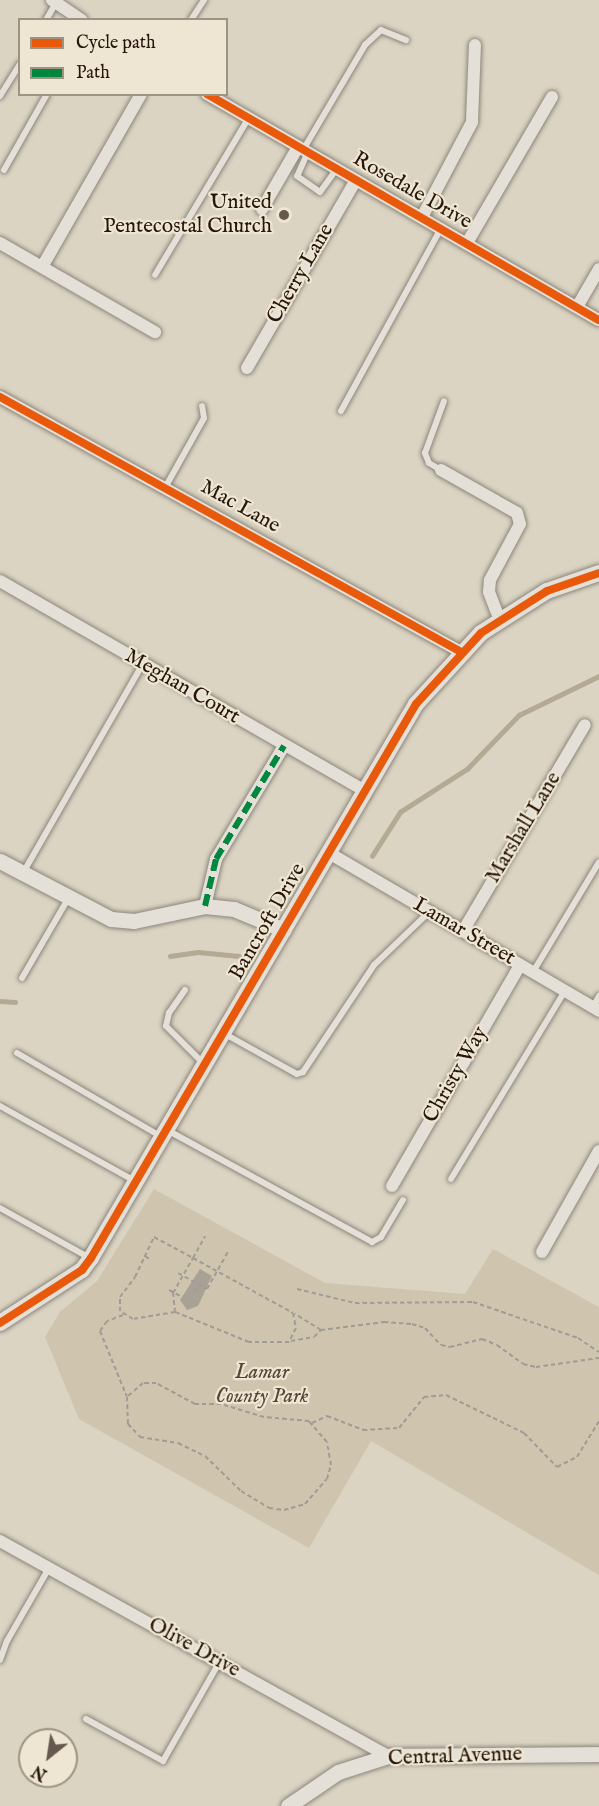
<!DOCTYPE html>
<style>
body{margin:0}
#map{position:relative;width:599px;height:1806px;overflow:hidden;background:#dbd4c3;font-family:"IM FELL English",serif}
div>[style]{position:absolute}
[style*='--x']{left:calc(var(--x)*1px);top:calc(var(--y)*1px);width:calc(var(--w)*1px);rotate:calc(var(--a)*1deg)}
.green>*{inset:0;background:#cfc4ae}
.stream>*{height:4.5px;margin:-2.25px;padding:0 2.25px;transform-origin:2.25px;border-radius:2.25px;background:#b4a993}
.building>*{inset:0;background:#a8a296}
.path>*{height:2px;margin-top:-1px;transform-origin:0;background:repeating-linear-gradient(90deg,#a09b94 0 4.5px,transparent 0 7.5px)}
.roads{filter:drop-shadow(0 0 2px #8c867c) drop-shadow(0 0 2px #8c867c)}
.service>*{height:6px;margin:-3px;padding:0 3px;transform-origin:3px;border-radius:3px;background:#e4e0d7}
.minor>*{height:12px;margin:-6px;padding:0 6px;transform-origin:6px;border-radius:6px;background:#e4e0d7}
.tertiary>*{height:15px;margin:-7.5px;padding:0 7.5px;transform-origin:7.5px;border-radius:7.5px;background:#e4e0d7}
.secondary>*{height:16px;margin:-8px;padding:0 8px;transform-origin:8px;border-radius:8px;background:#e4e0d7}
.quiet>*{height:6px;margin-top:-3px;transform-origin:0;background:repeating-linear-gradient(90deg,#00873e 0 12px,transparent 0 18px)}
.cycleway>*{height:8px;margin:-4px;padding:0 4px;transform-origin:4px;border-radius:4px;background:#e8590c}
.dots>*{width:16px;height:16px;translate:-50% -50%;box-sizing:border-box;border:3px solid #eee6d2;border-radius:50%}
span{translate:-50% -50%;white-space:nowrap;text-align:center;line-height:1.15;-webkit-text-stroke:4.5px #eee6d2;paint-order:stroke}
.street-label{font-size:21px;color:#26160c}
.poi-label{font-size:21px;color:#26160c}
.right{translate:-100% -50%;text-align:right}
.park-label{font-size:21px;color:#564637;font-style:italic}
.legend{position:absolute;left:18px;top:18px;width:210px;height:78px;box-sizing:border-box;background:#eee6d2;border:2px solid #9e9383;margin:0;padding:8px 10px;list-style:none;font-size:18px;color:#26160c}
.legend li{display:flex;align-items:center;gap:12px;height:30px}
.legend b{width:30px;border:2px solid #9e9383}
.north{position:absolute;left:18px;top:1728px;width:60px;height:60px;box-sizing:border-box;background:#eee6d2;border:2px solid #9e9383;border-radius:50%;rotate:210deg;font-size:16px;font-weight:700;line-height:24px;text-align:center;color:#26160c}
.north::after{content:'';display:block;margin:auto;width:21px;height:27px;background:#65584c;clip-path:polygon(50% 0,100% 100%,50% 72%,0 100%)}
</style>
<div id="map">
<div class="green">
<i style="clip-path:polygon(154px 1189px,325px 1283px,465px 1294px,493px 1249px,599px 1307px,599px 1575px,371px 1441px,309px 1548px,79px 1419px,45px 1337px,60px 1312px,97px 1281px)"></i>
</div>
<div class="stream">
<i style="--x:372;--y:856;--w:52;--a:-57.5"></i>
<i style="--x:400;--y:812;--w:80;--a:-32.7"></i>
<i style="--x:467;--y:769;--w:75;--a:-46.1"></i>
<i style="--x:519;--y:715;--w:89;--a:-26"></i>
<i style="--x:170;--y:956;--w:28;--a:-8"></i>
<i style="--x:198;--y:952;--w:41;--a:5.6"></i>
<i style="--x:0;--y:1001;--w:15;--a:4"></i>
</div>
<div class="building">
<i style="clip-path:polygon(200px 1269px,212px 1276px,198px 1306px,187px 1310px,180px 1300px)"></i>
</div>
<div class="path">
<i style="--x:145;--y:1256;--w:7;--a:34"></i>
<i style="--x:193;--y:1258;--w:114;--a:28.8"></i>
<i style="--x:293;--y:1313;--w:15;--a:79"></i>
<i style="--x:296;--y:1328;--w:16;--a:117"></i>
<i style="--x:289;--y:1342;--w:40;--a:180"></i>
<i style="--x:249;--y:1342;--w:80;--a:-157.9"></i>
<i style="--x:175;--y:1312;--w:19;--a:-96"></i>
<i style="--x:173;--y:1293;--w:40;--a:-60.3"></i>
<i style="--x:178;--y:1273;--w:33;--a:29"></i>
<i style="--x:207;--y:1289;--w:45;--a:-60.6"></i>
<i style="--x:297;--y:1289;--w:60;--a:13.6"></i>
<i style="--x:355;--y:1303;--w:118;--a:-0.5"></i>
<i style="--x:473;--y:1302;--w:111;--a:18.9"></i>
<i style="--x:578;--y:1338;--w:25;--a:34"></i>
<i style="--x:169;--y:1290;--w:15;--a:28"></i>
<i style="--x:195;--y:1292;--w:8;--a:-60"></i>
<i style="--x:175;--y:1312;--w:43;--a:170.5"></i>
<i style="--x:133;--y:1319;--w:15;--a:-148"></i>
<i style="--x:120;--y:1311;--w:14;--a:-90"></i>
<i style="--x:120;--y:1297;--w:25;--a:-53"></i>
<i style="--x:135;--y:1277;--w:44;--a:-64.6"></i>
<i style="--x:154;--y:1237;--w:44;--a:28.3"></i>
<i style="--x:193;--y:1258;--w:25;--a:-61"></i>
<i style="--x:123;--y:1315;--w:17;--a:159"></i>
<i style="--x:107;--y:1321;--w:12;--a:125"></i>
<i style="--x:100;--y:1331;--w:71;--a:67.8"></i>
<i style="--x:127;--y:1397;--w:27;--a:88"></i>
<i style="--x:128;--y:1424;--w:18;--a:47"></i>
<i style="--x:140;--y:1437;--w:38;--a:9"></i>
<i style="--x:178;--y:1443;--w:30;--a:26"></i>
<i style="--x:205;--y:1456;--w:50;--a:44.2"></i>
<i style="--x:241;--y:1491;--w:33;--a:31"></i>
<i style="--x:269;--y:1508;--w:15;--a:8"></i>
<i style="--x:284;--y:1510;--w:22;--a:-16"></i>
<i style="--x:305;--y:1504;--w:33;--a:-49"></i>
<i style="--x:327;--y:1479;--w:15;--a:-74"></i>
<i style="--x:331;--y:1465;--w:23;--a:-100"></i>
<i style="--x:327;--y:1442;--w:28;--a:-131"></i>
<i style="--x:309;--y:1421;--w:45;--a:-174.9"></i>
<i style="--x:264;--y:1417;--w:45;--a:-163.2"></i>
<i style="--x:221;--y:1404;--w:26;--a:180"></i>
<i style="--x:195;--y:1404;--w:44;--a:-151.7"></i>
<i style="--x:156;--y:1383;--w:13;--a:180"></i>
<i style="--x:143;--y:1383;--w:21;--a:139"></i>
<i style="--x:321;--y:1330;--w:64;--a:-7.2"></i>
<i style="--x:384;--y:1322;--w:28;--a:4"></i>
<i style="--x:412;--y:1324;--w:14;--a:17"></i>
<i style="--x:425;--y:1328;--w:23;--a:47"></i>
<i style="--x:441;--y:1345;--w:9;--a:13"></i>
<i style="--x:450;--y:1347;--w:33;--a:-14"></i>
<i style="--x:482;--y:1339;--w:16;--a:22"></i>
<i style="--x:497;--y:1345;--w:32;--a:36"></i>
<i style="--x:523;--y:1364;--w:13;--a:13"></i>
<i style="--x:536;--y:1367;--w:64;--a:-8.1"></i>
<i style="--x:291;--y:1341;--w:23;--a:-10"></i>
<i style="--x:314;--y:1337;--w:10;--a:-45"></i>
<i style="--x:321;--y:1330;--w:31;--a:-148"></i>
<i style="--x:312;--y:1423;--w:17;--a:-25"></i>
<i style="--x:327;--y:1416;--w:39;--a:21"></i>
<i style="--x:363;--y:1430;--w:36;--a:-3"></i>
<i style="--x:399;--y:1428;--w:40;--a:-51"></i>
<i style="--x:424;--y:1397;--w:22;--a:-5"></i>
<i style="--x:446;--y:1395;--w:87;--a:26"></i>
<i style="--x:524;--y:1433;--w:47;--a:45.9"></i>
<i style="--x:557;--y:1467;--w:22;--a:-27"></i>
<i style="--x:577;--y:1457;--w:42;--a:-58.6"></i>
</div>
<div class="roads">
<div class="service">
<i style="--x:46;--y:20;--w:20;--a:-60"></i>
<i style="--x:191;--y:20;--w:24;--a:-57"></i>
<i style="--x:0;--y:96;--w:38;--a:-58"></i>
<i style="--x:303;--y:150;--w:122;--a:-59.4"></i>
<i style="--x:365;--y:45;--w:22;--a:-43"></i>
<i style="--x:381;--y:30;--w:27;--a:22"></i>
<i style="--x:307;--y:154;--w:24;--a:114"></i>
<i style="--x:297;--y:176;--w:28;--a:35"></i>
<i style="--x:320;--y:192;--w:29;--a:-54"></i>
<i style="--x:4;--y:170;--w:87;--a:-60.5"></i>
<i style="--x:155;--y:275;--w:182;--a:-59.2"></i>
<i style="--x:341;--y:411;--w:209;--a:-61.3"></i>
<i style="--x:441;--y:470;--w:14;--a:-150"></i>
<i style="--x:429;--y:463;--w:11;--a:-112"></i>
<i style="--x:425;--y:453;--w:55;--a:-69.9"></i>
<i style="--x:166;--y:486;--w:78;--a:-60.8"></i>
<i style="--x:204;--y:418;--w:12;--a:-99"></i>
<i style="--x:23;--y:873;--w:240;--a:-60.2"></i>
<i style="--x:533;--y:972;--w:128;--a:-59"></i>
<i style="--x:22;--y:978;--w:91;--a:-59.8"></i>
<i style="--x:185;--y:990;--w:28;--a:125"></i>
<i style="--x:169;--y:1013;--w:13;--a:103"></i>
<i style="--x:166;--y:1026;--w:54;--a:45"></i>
<i style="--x:593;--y:1007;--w:13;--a:-61"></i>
<i style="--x:225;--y:1034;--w:82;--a:29.1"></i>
<i style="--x:297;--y:1074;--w:6;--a:-18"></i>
<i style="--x:303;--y:1072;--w:128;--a:-56.4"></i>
<i style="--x:374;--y:965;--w:76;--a:-43.9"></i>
<i style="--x:17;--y:1053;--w:165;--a:30.1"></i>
<i style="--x:0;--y:1106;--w:154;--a:29.1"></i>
<i style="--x:167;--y:1130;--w:234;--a:28.6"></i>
<i style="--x:372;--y:1242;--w:10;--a:-29"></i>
<i style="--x:381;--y:1237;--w:43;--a:-59.3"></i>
<i style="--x:451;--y:1179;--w:220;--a:-58.8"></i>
<i style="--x:0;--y:1208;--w:103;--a:29.1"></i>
<i style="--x:0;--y:1660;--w:20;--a:-70"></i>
<i style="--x:7;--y:1641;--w:84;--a:-60.1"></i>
<i style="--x:86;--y:1719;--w:88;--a:28.6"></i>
<i style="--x:163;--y:1761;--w:113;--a:-60.3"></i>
</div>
<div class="minor">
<i style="--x:52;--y:0;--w:36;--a:34"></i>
<i style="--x:207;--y:94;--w:452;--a:30"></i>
<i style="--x:262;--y:209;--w:72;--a:-59.9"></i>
<i style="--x:422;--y:217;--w:107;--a:-62.2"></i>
<i style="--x:472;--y:122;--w:77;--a:-87.8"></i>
<i style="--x:0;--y:243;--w:179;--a:29.9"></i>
<i style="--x:467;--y:243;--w:169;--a:-59.8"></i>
<i style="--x:42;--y:267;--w:199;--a:-60.2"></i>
<i style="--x:577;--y:307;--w:44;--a:-59.9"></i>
<i style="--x:247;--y:368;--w:217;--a:-59.9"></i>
<i style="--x:0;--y:397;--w:527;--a:28.95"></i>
<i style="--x:441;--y:470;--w:87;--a:29.5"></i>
<i style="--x:517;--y:513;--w:11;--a:75"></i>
<i style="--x:520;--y:524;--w:64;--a:118.2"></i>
<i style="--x:490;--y:580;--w:12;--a:95"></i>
<i style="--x:489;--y:592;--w:30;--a:69"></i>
<i style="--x:0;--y:581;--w:421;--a:29.9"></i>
<i style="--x:329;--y:853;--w:313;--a:30.3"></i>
<i style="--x:205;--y:906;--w:48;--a:-76.8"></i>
<i style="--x:216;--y:859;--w:132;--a:-59"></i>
<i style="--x:463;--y:931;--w:239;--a:-59.4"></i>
<i style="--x:392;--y:1186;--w:255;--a:-59.9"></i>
<i style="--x:542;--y:1252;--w:116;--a:-60.6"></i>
<i style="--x:0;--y:1541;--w:444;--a:29"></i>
</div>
<div class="tertiary">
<i style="--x:0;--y:861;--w:125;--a:27.6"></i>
<i style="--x:111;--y:919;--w:23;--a:5"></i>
<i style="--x:134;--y:921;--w:73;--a:-11.9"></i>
<i style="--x:205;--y:906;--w:29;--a:6"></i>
<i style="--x:234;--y:909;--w:54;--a:22.8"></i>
<i style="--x:288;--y:1806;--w:60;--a:-34.2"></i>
<i style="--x:338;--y:1772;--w:52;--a:-17.7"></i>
<i style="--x:388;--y:1756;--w:211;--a:-0.5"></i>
</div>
<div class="secondary">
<i style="--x:0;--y:1323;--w:98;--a:-32.9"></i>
<i style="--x:82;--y:1270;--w:15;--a:-53"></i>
<i style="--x:91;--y:1258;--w:642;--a:-59.6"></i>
<i style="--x:416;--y:704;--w:96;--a:-47.5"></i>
<i style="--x:481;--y:633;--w:78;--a:-32.5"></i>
<i style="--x:547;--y:591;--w:55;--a:-19.1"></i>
</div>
</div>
<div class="quiet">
<i style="--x:205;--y:906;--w:48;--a:-76.8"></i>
<i style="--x:216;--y:859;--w:132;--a:-59"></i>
</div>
<div class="cycleway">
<i style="--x:207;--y:94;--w:452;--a:30"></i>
<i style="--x:0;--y:397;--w:527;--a:28.95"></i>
<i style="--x:0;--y:1323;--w:98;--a:-32.9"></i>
<i style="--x:82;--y:1270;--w:15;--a:-53"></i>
<i style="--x:91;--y:1258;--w:642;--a:-59.6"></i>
<i style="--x:416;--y:704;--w:96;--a:-47.5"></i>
<i style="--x:481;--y:633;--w:78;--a:-32.5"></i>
<i style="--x:547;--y:591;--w:55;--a:-19.1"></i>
</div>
<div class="dots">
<i style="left:284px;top:215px;background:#65584c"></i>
</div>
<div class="street-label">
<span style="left:412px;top:191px;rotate:30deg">Rosedale Drive</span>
<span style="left:301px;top:274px;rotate:-60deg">Cherry Lane</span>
<span style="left:240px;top:507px;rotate:29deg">Mac Lane</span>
<span style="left:182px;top:687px;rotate:30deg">Meghan Court</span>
<span style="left:524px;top:828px;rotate:-59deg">Marshall Lane</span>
<span style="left:268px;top:922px;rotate:-60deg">Bancroft Drive</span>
<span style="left:464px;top:932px;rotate:30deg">Lamar Street</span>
<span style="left:456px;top:1075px;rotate:-60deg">Christy Way</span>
<span style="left:194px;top:1648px;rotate:29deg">Olive Drive</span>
<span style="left:455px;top:1757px;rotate:-2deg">Central Avenue</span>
</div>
<div class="poi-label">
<span class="right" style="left:272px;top:215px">United<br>Pentecostal Church</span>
</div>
<div class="park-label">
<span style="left:262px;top:1385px">Lamar<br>County Park</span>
</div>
<ul class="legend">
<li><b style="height:8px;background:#e8590c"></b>Cycle path</li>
<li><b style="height:8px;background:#00873e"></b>Path</li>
</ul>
<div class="north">N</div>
</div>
